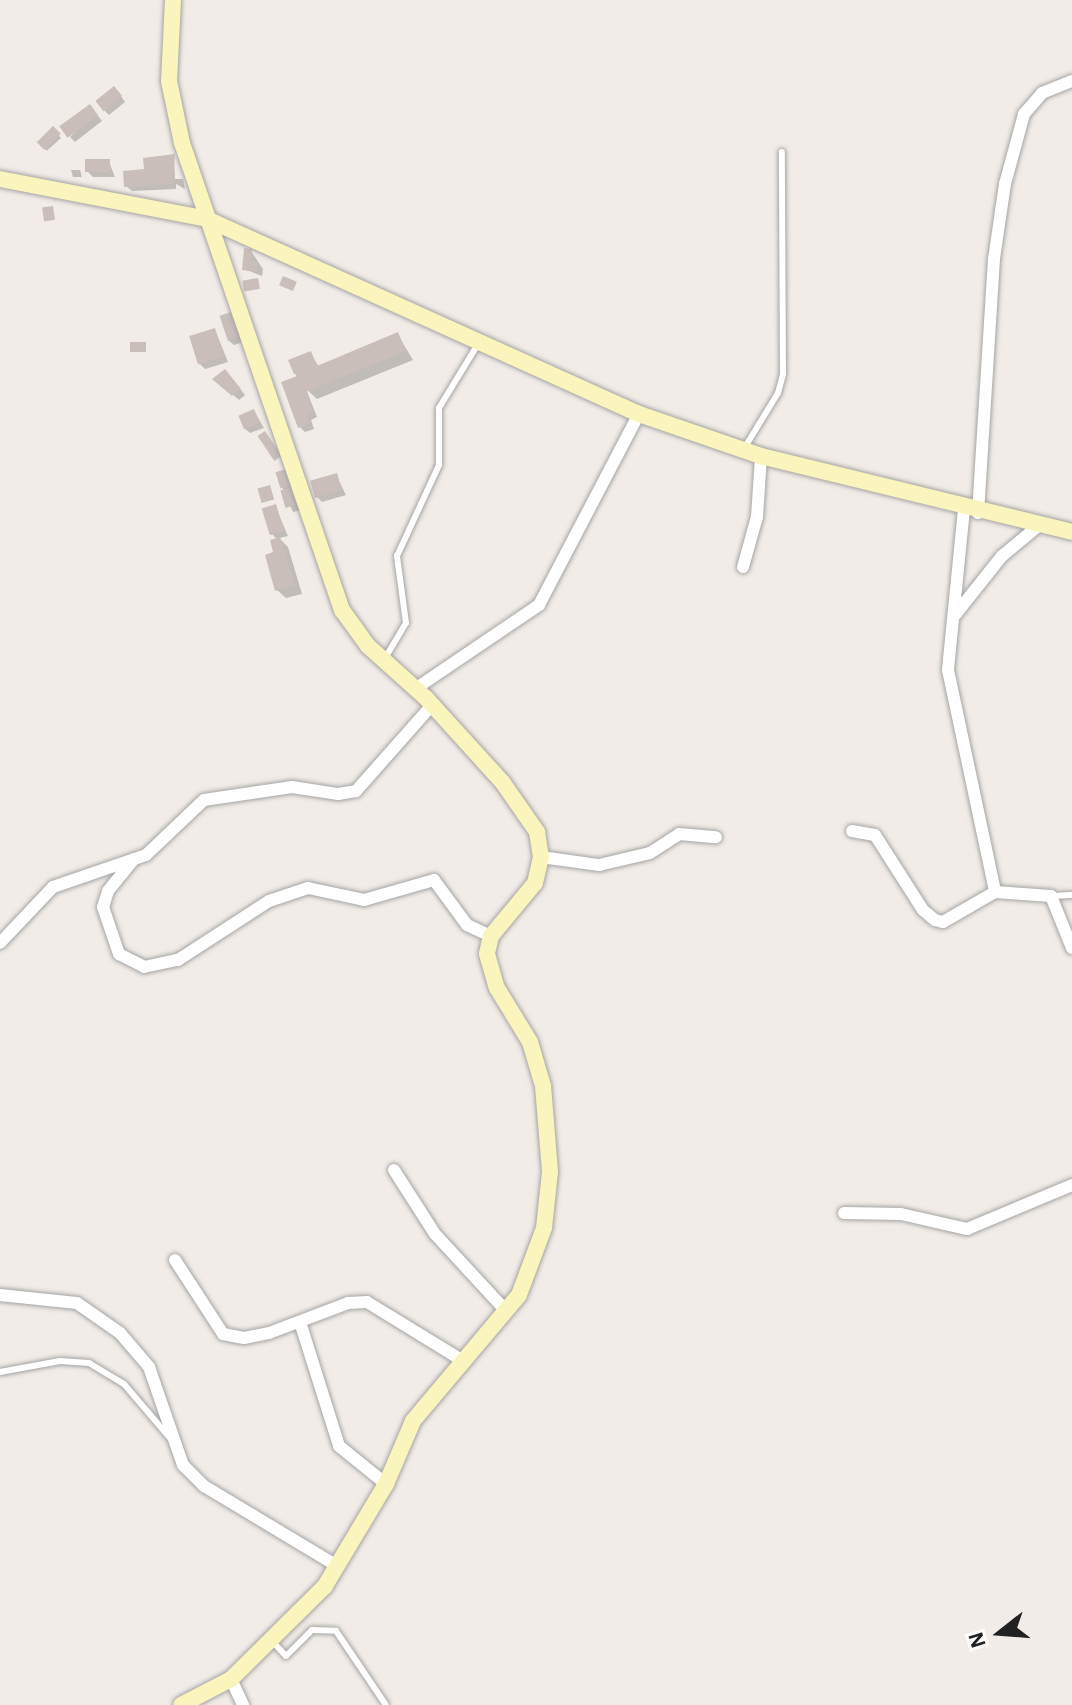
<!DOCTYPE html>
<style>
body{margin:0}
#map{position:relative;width:1072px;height:1705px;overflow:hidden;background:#f1ece7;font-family:"Alegreya Sans",sans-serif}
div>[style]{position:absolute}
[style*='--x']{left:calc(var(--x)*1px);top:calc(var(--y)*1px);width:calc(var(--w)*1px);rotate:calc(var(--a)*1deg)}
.shadow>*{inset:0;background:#0003;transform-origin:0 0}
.building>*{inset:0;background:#c9beba;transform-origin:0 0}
.roads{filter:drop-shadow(0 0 2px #a5a5a5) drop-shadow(0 0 2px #a5a5a5)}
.lane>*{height:6px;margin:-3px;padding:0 3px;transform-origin:3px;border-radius:3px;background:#fff}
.street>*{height:12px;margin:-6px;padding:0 6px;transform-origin:6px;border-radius:6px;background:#fff}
.secondary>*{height:16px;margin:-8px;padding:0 8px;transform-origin:8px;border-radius:8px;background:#faf5bc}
span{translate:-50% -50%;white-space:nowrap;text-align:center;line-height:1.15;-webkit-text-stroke:6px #fff;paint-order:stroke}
.north{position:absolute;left:960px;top:1593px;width:80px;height:80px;-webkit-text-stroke:6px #fff;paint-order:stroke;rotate:253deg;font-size:22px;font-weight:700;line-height:32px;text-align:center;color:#212121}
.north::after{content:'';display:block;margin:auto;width:28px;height:36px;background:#212121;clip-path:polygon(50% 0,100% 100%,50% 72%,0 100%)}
</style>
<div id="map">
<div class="shadow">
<i style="clip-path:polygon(119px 93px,125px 102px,109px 115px,104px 110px)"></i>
<i style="clip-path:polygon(95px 112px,102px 121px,75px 142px,70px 137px)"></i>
<i style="left:53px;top:129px;width:12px;height:19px;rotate:48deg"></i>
<i style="clip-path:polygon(174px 157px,175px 179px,183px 179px,185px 189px,176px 184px,176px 189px,132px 191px,126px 186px)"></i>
<i style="clip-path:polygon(109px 162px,115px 177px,93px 177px,88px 172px)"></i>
<i style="clip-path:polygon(71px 170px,80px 170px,82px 177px,73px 177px)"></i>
<i style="clip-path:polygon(251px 251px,263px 269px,262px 276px,244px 269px)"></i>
<i style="clip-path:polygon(231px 314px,243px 342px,234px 345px,228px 340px)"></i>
<i style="clip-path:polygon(215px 330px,228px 362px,205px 369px,200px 364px)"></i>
<i style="clip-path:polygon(398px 335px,413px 360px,317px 399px,306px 389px,317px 417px,311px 420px,314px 429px,305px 432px,300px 427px,296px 373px,311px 354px,319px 367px)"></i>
<i style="clip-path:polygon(230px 376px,245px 395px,239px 400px,215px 379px)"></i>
<i style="clip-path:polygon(254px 411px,264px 428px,250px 433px,244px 428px)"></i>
<i style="clip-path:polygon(288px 473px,302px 510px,293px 512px,282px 487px)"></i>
<i style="clip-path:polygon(336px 475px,346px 495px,322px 502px,317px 497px)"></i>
<i style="clip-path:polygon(275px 506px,288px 536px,279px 538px,288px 547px,302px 594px,286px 598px,277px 590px,278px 540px,272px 534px)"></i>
</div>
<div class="building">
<i style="left:114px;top:86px;width:13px;height:24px;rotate:51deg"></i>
<i style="left:90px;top:104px;width:14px;height:38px;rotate:54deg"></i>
<i style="left:53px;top:126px;width:11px;height:23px;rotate:45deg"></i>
<i style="clip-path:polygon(175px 154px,172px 184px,124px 187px,123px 171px,144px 169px,143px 158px)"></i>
<i style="left:110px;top:159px;width:13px;height:25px;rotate:90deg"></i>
<i style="left:53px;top:206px;width:14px;height:11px;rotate:82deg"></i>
<i style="clip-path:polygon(244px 248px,252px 249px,251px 261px,258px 262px,257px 272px,242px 270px)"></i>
<i style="left:283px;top:276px;width:15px;height:10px;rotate:23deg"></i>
<i style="left:258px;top:278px;width:11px;height:16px;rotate:80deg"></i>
<i style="left:231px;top:312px;width:26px;height:12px;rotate:72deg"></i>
<i style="left:215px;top:328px;width:30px;height:27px;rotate:73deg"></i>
<i style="clip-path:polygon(398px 332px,406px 351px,306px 392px,313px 412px,307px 414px,310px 424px,298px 428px,281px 382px,300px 375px,294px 374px,288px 360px,311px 351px,317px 366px)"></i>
<i style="left:146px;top:342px;width:10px;height:16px;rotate:90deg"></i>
<i style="clip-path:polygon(225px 369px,241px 389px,232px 396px,212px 379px)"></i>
<i style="left:254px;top:409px;width:15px;height:17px;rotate:67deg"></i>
<i style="left:265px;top:431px;width:30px;height:9px;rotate:56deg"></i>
<i style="left:286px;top:469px;width:17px;height:11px;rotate:73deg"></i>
<i style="left:337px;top:473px;width:18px;height:28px;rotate:74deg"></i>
<i style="left:270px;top:485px;width:15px;height:13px;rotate:74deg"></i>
<i style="left:293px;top:487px;width:18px;height:13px;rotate:74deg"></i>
<i style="left:276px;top:504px;width:28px;height:15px;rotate:73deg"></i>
<i style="clip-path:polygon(280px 537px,295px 585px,275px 591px,265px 555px,273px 552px,270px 540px)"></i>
</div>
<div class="roads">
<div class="lane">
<i style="--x:745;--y:447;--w:63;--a:-58.6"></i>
<i style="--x:778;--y:393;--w:20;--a:-75"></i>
<i style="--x:783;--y:374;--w:222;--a:-90.3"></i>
<i style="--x:384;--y:660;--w:43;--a:-59.3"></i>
<i style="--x:406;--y:623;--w:68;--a:-97.7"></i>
<i style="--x:397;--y:556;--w:100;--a:-65.2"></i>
<i style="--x:439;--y:465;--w:57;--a:-90"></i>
<i style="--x:439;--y:408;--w:75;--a:-58.6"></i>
<i style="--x:1051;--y:896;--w:21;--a:-3"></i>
<i style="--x:0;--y:1372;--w:61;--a:-10.4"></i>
<i style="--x:60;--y:1361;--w:29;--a:4"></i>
<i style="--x:89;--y:1363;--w:41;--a:31"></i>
<i style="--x:124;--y:1384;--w:71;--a:49.6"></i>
<i style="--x:273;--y:1642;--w:19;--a:47"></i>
<i style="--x:286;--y:1656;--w:37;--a:-45"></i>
<i style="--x:312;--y:1630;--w:24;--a:2"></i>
<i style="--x:336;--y:1631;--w:89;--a:56"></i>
</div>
<div class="street">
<i style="--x:964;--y:509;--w:162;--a:95.7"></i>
<i style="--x:948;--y:670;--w:227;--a:78"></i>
<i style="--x:995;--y:892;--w:56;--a:4.1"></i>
<i style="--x:1051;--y:896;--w:56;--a:68"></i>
<i style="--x:978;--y:513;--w:255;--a:-86.4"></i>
<i style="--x:994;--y:259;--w:76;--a:-81.7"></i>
<i style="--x:1005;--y:184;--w:73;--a:-74.8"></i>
<i style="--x:1024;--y:114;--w:28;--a:-49"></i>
<i style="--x:1042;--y:93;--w:32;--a:-22"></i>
<i style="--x:743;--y:567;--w:52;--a:-74.4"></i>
<i style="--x:757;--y:517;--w:61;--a:-86.2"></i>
<i style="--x:955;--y:615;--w:75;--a:-51.5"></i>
<i style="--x:1002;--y:556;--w:45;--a:-39.6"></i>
<i style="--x:415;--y:689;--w:150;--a:-34.1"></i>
<i style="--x:539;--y:605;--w:216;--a:-62.4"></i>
<i style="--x:852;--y:831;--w:23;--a:10"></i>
<i style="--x:875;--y:835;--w:89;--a:57.4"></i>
<i style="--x:923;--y:910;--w:16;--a:40"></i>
<i style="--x:935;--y:920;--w:8;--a:14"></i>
<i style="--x:943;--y:922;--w:60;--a:-30"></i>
<i style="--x:541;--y:857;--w:59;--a:7.9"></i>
<i style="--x:599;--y:865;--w:52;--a:-13.2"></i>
<i style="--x:650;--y:853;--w:35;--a:-33"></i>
<i style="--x:679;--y:834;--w:37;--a:5"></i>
<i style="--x:134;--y:859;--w:41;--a:129.1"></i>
<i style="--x:108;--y:891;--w:17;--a:107"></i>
<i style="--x:103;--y:907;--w:50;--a:71.2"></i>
<i style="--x:119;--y:954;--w:28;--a:27"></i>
<i style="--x:144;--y:967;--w:35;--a:-12"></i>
<i style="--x:178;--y:960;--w:108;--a:-33"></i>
<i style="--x:269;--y:901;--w:41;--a:-18.4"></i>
<i style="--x:308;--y:888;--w:57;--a:12.1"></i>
<i style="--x:364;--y:900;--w:73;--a:-15.9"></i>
<i style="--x:434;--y:880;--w:56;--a:53.7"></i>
<i style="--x:467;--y:925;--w:26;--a:25"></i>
<i style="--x:0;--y:943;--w:77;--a:-46.6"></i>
<i style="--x:53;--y:887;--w:98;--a:-19"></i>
<i style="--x:146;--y:855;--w:80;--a:-43.5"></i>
<i style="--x:204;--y:800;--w:89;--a:-8.4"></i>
<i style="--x:292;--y:787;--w:47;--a:8.7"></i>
<i style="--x:338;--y:794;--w:18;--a:-9"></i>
<i style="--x:356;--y:791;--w:115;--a:-48.5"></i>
<i style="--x:394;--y:1170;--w:76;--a:57.4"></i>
<i style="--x:435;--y:1234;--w:105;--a:47.3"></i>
<i style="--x:844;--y:1213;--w:57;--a:1"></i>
<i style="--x:901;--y:1214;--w:68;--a:12.8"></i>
<i style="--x:967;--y:1229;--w:114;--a:-22.7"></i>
<i style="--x:175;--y:1260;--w:88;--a:57"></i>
<i style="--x:223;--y:1334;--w:21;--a:11"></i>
<i style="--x:244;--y:1338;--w:25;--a:-11"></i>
<i style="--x:269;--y:1333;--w:85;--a:-20.8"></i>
<i style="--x:348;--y:1303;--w:19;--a:-3"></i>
<i style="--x:367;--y:1302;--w:115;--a:31.5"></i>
<i style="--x:0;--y:1295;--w:77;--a:5.9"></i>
<i style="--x:77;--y:1303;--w:52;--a:34.9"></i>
<i style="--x:120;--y:1333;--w:45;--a:49.5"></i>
<i style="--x:149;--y:1367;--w:104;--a:70.9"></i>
<i style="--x:183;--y:1465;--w:30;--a:45"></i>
<i style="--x:204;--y:1486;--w:155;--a:31"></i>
<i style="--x:300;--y:1322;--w:130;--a:72.5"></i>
<i style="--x:339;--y:1446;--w:60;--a:39"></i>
<i style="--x:231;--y:1679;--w:29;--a:65"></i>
</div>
<div class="secondary">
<i style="--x:173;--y:0;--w:81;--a:92.8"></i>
<i style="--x:169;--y:81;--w:63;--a:78.2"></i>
<i style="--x:182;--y:143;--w:494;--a:71.1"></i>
<i style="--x:342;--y:610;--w:44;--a:54.2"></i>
<i style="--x:368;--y:646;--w:78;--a:41.9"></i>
<i style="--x:426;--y:698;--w:115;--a:47.8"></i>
<i style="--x:503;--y:783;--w:60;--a:55.2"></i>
<i style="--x:537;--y:832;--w:25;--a:81"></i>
<i style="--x:541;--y:857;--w:27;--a:103"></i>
<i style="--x:535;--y:883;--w:69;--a:129.7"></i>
<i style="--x:491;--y:936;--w:18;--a:103"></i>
<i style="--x:487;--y:954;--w:35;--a:74"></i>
<i style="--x:497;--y:988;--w:63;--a:58.6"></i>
<i style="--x:530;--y:1042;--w:46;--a:73.5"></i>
<i style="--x:543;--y:1086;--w:86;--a:85.3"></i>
<i style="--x:550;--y:1172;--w:56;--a:96.1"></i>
<i style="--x:544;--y:1228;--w:72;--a:110.5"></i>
<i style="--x:519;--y:1295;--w:165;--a:130.1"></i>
<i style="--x:413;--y:1421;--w:69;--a:113.2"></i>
<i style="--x:386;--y:1484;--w:119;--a:120.9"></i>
<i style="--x:325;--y:1586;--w:132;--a:135.3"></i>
<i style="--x:231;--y:1679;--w:56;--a:152.5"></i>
<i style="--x:0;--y:179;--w:211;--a:10.9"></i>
<i style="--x:207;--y:219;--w:474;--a:24.3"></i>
<i style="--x:639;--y:414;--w:129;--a:19"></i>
<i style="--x:761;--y:456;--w:320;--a:13.7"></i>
</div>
</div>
<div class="north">N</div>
</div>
